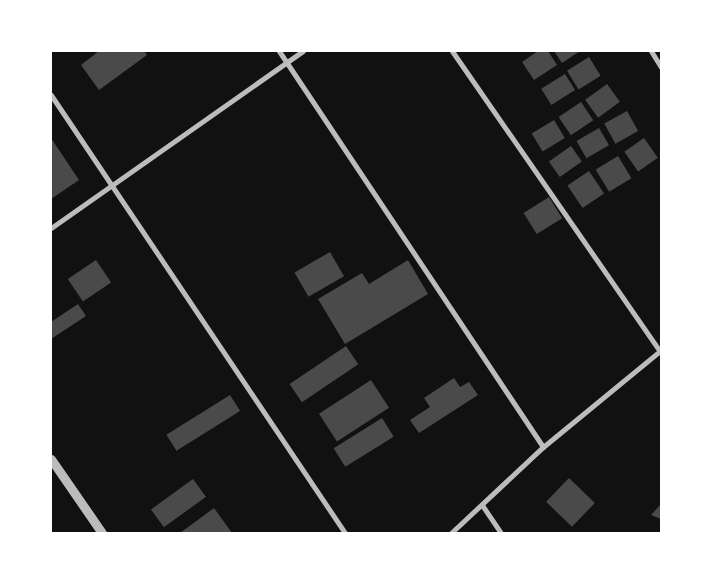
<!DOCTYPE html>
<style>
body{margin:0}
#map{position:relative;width:712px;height:584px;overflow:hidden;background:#111;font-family:Cabin,sans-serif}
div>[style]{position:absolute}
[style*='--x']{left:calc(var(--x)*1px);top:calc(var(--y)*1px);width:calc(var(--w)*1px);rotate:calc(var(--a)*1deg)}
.building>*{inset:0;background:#4a4a4a;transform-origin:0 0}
.minor>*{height:5px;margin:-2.5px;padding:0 2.5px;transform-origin:2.5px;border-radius:2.5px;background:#bcbcbc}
.tertiary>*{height:9px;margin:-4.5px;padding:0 4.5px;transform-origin:4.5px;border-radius:4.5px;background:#bcbcbc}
span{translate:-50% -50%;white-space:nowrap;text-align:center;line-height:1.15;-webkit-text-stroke:4px #fff;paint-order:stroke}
.frame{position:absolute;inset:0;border:52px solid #fff;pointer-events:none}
</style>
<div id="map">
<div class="building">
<i style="clip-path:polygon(99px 51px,144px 51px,147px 55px,99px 90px,81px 65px)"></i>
<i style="clip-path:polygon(538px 51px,548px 51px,557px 65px,534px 80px,522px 62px)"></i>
<i style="clip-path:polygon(554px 51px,580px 51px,562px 63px)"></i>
<i style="left:589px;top:57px;width:22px;height:26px;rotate:58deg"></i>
<i style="left:565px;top:74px;width:19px;height:28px;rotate:58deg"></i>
<i style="left:607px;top:84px;width:22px;height:27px;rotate:54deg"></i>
<i style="left:581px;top:102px;width:22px;height:27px;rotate:56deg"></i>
<i style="left:627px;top:111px;width:23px;height:26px;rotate:61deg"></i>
<i style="left:554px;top:120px;width:21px;height:26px;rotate:59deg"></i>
<i style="left:599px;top:128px;width:20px;height:26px;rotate:60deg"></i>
<i style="clip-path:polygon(51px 138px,79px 180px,51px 199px)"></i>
<i style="left:644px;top:138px;width:24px;height:24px;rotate:55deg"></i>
<i style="left:571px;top:146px;width:19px;height:27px;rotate:55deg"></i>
<i style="left:618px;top:156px;width:26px;height:26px;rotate:59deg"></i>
<i style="left:589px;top:171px;width:27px;height:26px;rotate:56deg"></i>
<i style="left:549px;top:197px;width:25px;height:30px;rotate:58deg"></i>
<i style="left:330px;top:252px;width:28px;height:41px;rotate:60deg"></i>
<i style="left:96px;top:260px;width:27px;height:34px;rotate:56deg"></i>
<i style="clip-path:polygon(408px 260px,428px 294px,345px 344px,318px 299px,362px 273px,369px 284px)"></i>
<i style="clip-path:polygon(78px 304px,86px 316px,51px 339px,51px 322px)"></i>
<i style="left:346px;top:346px;width:22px;height:68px;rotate:56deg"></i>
<i style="clip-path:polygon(454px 378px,460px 387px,469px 382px,478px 395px,419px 433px,410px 420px,430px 407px,424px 398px)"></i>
<i style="left:371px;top:380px;width:33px;height:62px;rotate:57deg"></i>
<i style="left:230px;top:395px;width:19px;height:75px;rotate:58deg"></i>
<i style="left:382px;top:418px;width:22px;height:57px;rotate:58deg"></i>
<i style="left:569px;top:478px;width:36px;height:33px;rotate:44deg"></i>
<i style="left:193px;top:479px;width:22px;height:52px;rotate:54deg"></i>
<i style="clip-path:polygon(661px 504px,661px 519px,651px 515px)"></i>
<i style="clip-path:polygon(214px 508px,232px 533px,180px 533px)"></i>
</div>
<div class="minor">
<i style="--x:279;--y:51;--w:476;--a:56.3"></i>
<i style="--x:452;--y:51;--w:365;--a:55.3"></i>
<i style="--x:651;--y:51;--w:19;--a:58"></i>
<i style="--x:51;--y:95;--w:528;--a:56.13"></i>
<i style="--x:51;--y:228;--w:308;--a:-35.1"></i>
<i style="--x:482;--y:505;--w:34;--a:56"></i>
<i style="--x:451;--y:533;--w:126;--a:-43.1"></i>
<i style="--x:543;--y:447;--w:153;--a:-39.4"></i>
</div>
<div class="tertiary">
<i style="--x:51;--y:459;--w:90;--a:55.4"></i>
</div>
<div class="frame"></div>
</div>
